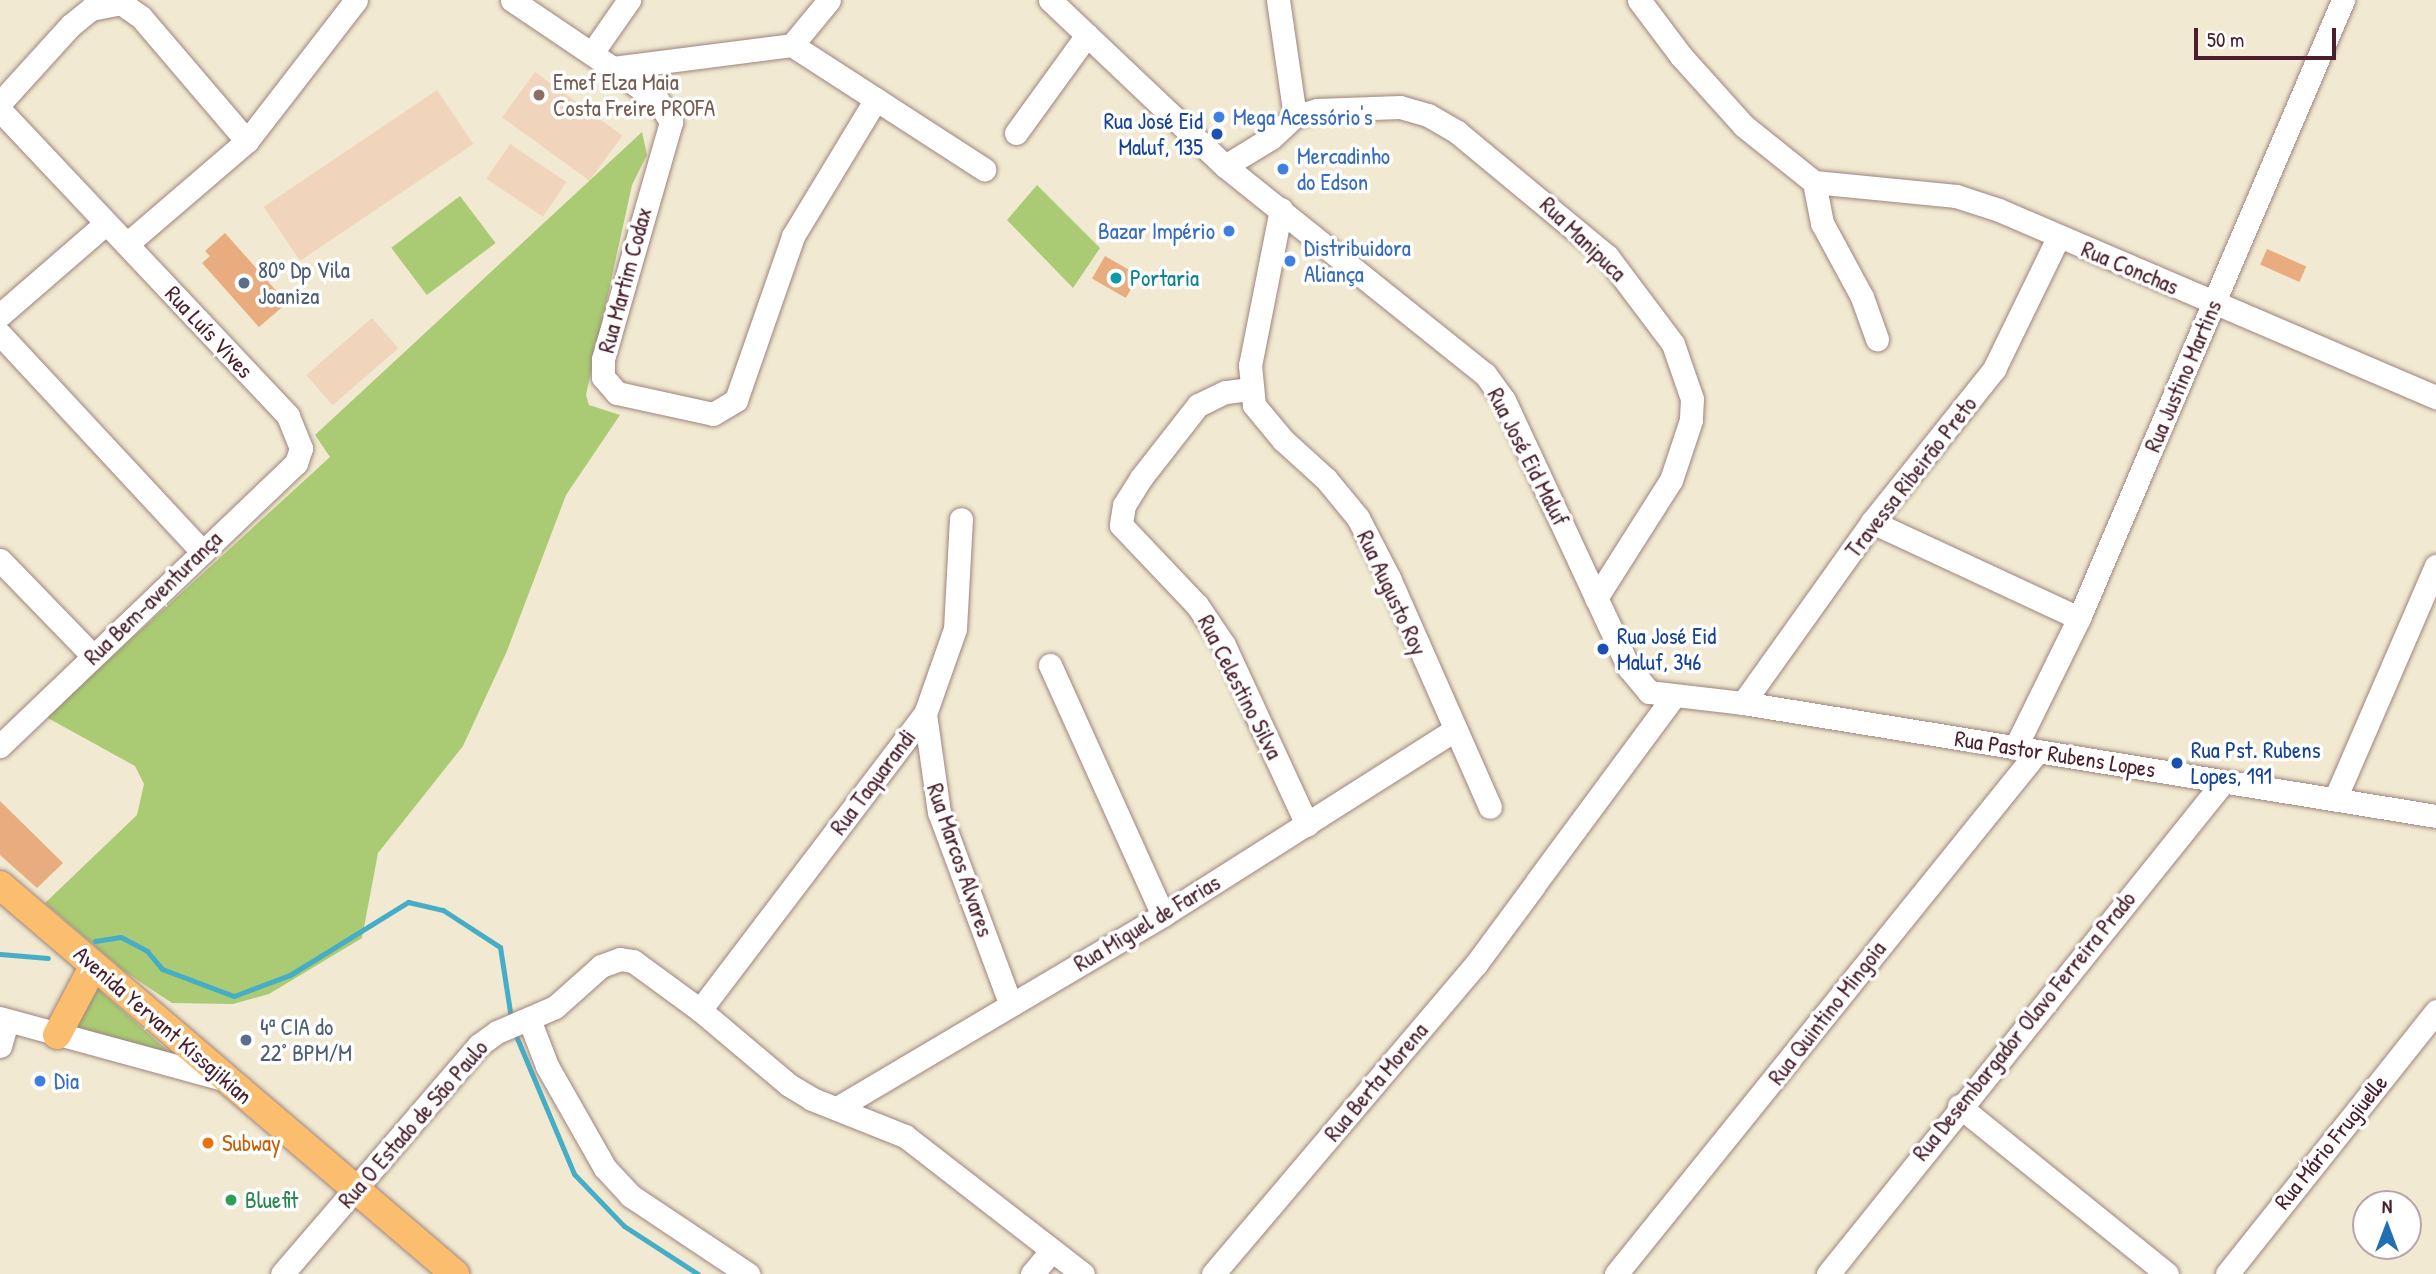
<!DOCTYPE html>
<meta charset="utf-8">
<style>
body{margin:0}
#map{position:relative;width:2436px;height:1274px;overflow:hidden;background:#f1e9d1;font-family:"Patrick Hand",sans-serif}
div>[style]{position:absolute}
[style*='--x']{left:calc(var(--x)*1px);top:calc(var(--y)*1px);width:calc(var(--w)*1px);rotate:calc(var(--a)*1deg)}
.built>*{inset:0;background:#f0d5bc;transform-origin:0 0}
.green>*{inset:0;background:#aacb73;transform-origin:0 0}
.stream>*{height:5px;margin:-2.5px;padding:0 2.5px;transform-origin:2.5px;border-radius:2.5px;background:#45adc5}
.building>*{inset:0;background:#e8ac7f;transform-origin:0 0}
.roads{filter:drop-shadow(0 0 2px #9e847e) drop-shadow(0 0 2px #9e847e)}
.minor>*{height:23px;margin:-11.5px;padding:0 11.5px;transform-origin:11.5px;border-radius:11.5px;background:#fff}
.major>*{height:28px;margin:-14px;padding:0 14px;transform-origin:14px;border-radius:14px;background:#fbbe6e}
.dots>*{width:19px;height:19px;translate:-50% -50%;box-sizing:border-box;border:4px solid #fff;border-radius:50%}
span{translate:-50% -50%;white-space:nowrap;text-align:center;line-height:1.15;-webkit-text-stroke:7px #fff;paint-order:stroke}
.education-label{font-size:23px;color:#785e54}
.left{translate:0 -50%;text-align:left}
.shop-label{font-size:23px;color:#366cbe}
.right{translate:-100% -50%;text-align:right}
.transit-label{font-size:23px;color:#164399}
.street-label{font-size:23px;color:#4a1f2b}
.service-label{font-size:23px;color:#4e5e75}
.culture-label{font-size:23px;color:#0d838f}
.food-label{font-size:23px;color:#c56008}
.leisure-label{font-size:23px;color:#27864d}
.north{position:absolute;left:2352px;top:1190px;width:70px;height:70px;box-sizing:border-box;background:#fff;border:2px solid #b7a5aa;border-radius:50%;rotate:0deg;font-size:19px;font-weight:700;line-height:28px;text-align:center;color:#4a1f2b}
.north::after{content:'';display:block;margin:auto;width:24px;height:32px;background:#1f6fb2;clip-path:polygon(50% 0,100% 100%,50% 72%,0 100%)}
.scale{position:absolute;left:2194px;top:28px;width:142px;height:32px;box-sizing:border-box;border:4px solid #4a1f2b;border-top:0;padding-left:9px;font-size:21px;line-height:24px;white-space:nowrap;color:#4a1f2b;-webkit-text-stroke:5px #fff;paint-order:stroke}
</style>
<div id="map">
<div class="built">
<i style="left:535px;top:72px;width:108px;height:56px;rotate:36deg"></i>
<i style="left:437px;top:90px;width:65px;height:209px;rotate:56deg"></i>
<i style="left:510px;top:144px;width:68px;height:42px;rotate:34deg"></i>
<i style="left:372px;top:318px;width:40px;height:87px;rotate:49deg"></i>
</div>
<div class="green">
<i style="clip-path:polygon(642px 132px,647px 155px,632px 185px,586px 395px,589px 405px,620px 415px,566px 495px,507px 651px,463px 746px,378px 853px,362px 938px,269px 994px,233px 1004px,172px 1003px,124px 971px,45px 903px,137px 815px,144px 784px,135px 766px,46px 717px,330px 457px,315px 435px)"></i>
<i style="clip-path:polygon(1037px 185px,1100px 248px,1073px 288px,1007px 220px)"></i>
<i style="left:460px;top:196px;width:59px;height:86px;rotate:53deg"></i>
<i style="clip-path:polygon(95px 986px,167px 1050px,168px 1056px,69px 1032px)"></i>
</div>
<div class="stream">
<i style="--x:95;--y:941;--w:26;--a:-9"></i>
<i style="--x:121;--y:937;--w:30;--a:28"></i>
<i style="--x:147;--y:951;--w:23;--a:50"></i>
<i style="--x:162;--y:969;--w:77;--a:20.6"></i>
<i style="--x:234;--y:996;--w:60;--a:-20.6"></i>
<i style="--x:290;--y:975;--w:139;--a:-31.7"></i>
<i style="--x:408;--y:902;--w:36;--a:13"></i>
<i style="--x:443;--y:910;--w:68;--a:33"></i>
<i style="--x:500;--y:947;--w:72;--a:81.2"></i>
<i style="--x:0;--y:954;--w:48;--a:4.8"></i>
<i style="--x:514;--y:1031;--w:155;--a:67.2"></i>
<i style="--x:574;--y:1174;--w:72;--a:46.1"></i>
<i style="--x:624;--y:1226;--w:88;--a:33"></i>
</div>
<div class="building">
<i style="clip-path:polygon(225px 233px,287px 303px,259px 327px,202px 263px,210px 256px,205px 251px)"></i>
<i style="left:2267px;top:249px;width:43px;height:17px;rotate:24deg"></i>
<i style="left:1105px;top:256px;width:39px;height:26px;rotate:30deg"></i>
<i style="clip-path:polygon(0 801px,63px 863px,37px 888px,0 855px)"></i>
</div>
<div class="roads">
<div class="minor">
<i style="--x:512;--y:0;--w:122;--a:34"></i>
<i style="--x:613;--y:68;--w:180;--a:-7.3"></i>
<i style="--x:792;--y:45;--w:58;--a:-50.6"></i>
<i style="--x:1050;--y:0;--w:241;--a:43.5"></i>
<i style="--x:1225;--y:166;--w:333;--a:38.7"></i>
<i style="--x:1485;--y:374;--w:32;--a:54"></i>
<i style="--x:1504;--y:400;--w:296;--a:65"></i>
<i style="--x:1629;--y:668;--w:31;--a:50"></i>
<i style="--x:1649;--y:692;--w:95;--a:6.7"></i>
<i style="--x:1743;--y:703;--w:702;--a:9.26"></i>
<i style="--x:1278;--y:0;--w:117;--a:81.7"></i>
<i style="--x:1639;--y:0;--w:70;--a:53.1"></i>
<i style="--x:1681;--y:56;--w:94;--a:48"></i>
<i style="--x:1744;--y:126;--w:90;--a:38.7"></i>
<i style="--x:1814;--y:182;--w:143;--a:5.6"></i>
<i style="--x:1956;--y:196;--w:45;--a:18"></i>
<i style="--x:1999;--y:210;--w:475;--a:23.2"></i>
<i style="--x:792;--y:45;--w:229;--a:32.9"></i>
<i style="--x:592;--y:53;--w:65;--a:-55.1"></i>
<i style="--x:613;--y:68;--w:56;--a:36.3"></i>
<i style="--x:658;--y:101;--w:25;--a:58"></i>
<i style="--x:671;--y:122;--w:247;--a:106"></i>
<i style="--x:603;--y:359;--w:18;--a:90"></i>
<i style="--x:603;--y:377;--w:21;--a:49"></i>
<i style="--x:617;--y:393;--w:98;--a:12.3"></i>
<i style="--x:713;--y:414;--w:27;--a:-31"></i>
<i style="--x:736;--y:400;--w:174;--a:-70.8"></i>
<i style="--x:793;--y:236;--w:160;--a:-58.8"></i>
<i style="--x:0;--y:103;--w:105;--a:-47.7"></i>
<i style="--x:71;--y:25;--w:26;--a:-39"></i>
<i style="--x:91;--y:9;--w:31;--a:-11"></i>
<i style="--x:121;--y:3;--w:24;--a:35"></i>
<i style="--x:141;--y:17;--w:163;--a:49.5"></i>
<i style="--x:0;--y:110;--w:420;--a:46.7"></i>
<i style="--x:288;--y:416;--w:35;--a:68"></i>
<i style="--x:301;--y:448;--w:16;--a:108"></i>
<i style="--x:296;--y:463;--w:410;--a:136.3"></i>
<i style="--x:1016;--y:133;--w:121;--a:-54.1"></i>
<i style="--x:1225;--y:166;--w:54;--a:-31.3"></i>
<i style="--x:1271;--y:138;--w:33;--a:-43"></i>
<i style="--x:1295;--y:116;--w:23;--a:-15"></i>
<i style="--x:1317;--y:110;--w:83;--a:-2.1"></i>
<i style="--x:1400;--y:107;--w:29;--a:16"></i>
<i style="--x:1428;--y:115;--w:34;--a:30"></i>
<i style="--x:1457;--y:132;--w:195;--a:39.6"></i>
<i style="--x:1607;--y:256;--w:110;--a:53.1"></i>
<i style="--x:1673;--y:344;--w:58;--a:70.9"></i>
<i style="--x:1692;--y:399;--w:21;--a:93"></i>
<i style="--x:1691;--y:420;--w:63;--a:108.4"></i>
<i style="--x:1671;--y:480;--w:140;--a:122.4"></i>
<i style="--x:1814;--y:182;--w:42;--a:79"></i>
<i style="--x:1822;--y:223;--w:84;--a:61.6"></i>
<i style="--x:1862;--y:297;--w:45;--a:70.3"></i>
<i style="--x:1281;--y:209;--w:159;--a:101.2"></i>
<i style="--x:1250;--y:365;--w:40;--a:84.3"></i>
<i style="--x:1254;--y:405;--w:45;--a:50.4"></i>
<i style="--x:1283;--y:440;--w:58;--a:42.2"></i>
<i style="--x:1326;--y:479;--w:50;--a:50.6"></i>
<i style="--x:1358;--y:518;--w:68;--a:62.7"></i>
<i style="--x:1389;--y:578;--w:250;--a:66.2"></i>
<i style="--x:128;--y:243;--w:157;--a:-40.6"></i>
<i style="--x:247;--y:141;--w:178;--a:-52.3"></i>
<i style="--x:0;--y:315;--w:139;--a:-40.9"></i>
<i style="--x:0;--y:334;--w:295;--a:47.1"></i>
<i style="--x:1250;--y:389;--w:25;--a:173"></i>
<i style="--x:1225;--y:392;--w:30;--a:154"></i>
<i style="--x:1198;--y:405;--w:93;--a:128"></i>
<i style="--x:1141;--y:478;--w:32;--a:122"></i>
<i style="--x:1124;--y:505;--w:20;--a:99"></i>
<i style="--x:1121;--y:525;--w:110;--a:46.5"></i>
<i style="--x:1197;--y:605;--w:48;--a:56"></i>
<i style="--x:1224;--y:645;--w:198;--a:65.2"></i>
<i style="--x:1872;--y:522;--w:228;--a:24.9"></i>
<i style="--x:0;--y:560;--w:134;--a:45.9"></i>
<i style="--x:1050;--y:665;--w:274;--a:65.7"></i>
<i style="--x:1743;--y:703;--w:222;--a:-54.5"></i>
<i style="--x:1872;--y:522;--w:196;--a:-51.4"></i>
<i style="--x:1994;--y:369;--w:146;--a:-64"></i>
<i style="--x:925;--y:714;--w:99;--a:81.9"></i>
<i style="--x:939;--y:812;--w:204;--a:69.6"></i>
<i style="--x:2015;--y:748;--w:145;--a:-63.8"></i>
<i style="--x:2079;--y:618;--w:672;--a:-66.87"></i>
<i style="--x:2335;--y:799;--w:254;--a:-66.6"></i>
<i style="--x:1537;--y:881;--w:229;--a:-53.5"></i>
<i style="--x:700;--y:1010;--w:372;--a:-52.8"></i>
<i style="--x:925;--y:714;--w:90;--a:-70.6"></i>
<i style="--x:955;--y:629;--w:110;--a:-86.9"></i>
<i style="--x:0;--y:1018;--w:231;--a:15.3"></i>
<i style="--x:529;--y:1019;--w:50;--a:69"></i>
<i style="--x:547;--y:1066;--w:117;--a:60.4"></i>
<i style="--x:605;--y:1168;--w:38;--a:47"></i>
<i style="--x:631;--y:1196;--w:141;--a:33.7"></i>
<i style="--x:0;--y:1046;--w:26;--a:-74"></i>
<i style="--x:1959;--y:1106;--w:267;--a:38.9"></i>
<i style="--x:837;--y:1108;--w:379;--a:-30.6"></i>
<i style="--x:1163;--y:915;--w:343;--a:-32.4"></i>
<i style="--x:282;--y:1274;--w:302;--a:-49.3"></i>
<i style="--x:479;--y:1045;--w:22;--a:-36"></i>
<i style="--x:497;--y:1032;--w:63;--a:-23.3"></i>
<i style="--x:555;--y:1007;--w:62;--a:-41.7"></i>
<i style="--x:601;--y:966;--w:20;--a:-20"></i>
<i style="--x:620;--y:959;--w:13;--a:9"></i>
<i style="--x:633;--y:961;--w:83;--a:36.2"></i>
<i style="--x:700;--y:1010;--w:116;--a:40.1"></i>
<i style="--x:789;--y:1085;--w:27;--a:31"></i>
<i style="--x:812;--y:1099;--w:100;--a:21.7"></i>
<i style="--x:905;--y:1136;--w:225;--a:37.8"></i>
<i style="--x:1032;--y:1274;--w:31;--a:-50"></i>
<i style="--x:1213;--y:1274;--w:407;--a:-49.7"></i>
<i style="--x:1476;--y:964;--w:96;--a:-53.5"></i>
<i style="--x:1616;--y:1274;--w:671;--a:-51.11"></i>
<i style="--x:1828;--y:1274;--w:632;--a:-51.23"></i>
<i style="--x:2227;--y:1274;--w:336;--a:-51.5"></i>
</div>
<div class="major">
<i style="--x:0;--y:885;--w:599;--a:40.53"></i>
<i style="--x:57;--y:1035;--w:77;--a:-62.1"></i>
</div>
</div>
<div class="dots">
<i style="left:539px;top:95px;background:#8d6e63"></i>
<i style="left:1219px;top:117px;background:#3f7fe0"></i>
<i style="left:1217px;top:134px;background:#1a4fb4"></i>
<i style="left:1283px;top:169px;background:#3f7fe0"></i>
<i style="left:1229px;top:231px;background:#3f7fe0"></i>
<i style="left:1290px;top:261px;background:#3f7fe0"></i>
<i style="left:1116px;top:278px;background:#0f9aa8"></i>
<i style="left:244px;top:283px;background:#5c6f8a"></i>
<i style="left:1603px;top:649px;background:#1a4fb4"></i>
<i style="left:2177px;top:763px;background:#1a4fb4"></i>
<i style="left:246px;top:1040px;background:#5c6f8a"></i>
<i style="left:40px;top:1081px;background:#3f7fe0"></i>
<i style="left:208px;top:1143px;background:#e8710a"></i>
<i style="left:231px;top:1200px;background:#2e9e5b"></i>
</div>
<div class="education-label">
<span class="left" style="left:553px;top:95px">Emef Elza Maia<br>Costa Freire PROFA</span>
</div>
<div class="shop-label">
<span class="left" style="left:1233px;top:117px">Mega Acessório's</span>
<span class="left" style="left:1297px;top:169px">Mercadinho<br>do Edson</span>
<span class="right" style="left:1215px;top:231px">Bazar Império</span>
<span class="left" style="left:1304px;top:261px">Distribuidora<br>Aliança</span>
<span class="left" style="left:54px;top:1081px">Dia</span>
</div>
<div class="transit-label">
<span class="right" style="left:1203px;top:134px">Rua José Eid<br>Maluf, 135</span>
<span class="left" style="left:1617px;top:649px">Rua José Eid<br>Maluf, 346</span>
<span class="left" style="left:2191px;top:763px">Rua Pst. Rubens<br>Lopes, 191</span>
</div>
<div class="street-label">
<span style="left:1583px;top:239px;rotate:44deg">Rua Manipuca</span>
<span style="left:2130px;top:268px;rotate:23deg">Rua Conchas</span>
<span style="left:625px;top:280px;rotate:-75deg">Rua Martim Codax</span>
<span style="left:209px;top:332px;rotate:47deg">Rua Luís Vives</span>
<span style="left:2183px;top:376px;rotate:-67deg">Rua Justino Martins</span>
<span style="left:1528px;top:457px;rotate:63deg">Rua José Eid Maluf</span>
<span style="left:1911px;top:477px;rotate:-52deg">Travessa Ribeirão Preto</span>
<span style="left:1392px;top:593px;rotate:65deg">Rua Augusto Roy</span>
<span style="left:153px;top:598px;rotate:-44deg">Rua Bem-aventurança</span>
<span style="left:1240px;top:687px;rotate:63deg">Rua Celestino Silva</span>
<span style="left:2055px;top:754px;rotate:9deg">Rua Pastor Rubens Lopes</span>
<span style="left:873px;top:782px;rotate:-53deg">Rua Taquarandi</span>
<span style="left:960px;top:860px;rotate:71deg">Rua Marcos Alvares</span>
<span style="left:1147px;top:923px;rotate:-31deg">Rua Miguel de Farias</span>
<span style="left:1827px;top:1013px;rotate:-52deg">Rua Quintino Mingoia</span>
<span style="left:163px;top:1025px;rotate:41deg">Avenida Yervant Kissajikian</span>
<span style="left:2024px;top:1026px;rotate:-51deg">Rua Desembargador Olavo Ferreira Prado</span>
<span style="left:1376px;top:1082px;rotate:-50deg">Rua Berta Morena</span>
<span style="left:413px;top:1124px;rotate:-49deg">Rua O Estado de São Paulo</span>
<span style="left:2331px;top:1142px;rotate:-51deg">Rua Mário Frugiuelle</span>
</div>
<div class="service-label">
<span class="left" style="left:258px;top:283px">80º Dp Vila<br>Joaniza</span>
<span class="left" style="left:260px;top:1040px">4ª CIA do<br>22° BPM/M</span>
</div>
<div class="culture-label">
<span class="left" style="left:1130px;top:278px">Portaria</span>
</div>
<div class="food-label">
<span class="left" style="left:222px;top:1143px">Subway</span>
</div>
<div class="leisure-label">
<span class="left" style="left:245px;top:1200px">Bluefit</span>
</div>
<div class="north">N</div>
<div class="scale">50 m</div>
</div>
